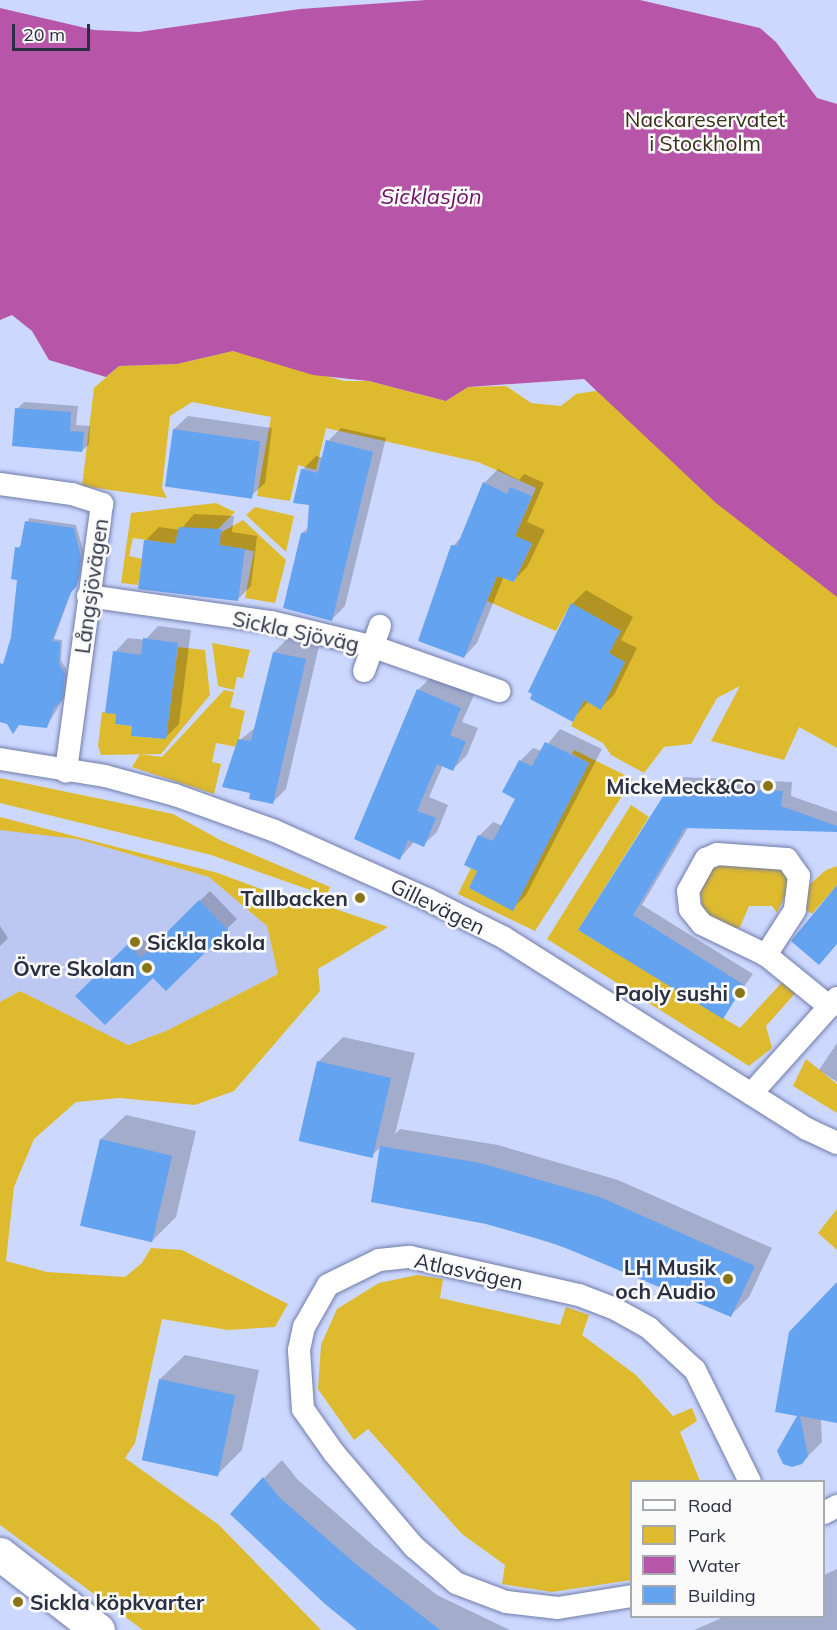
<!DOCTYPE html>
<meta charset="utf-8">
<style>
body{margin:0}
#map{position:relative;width:837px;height:1630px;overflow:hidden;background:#cdd8ff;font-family:Mulish,sans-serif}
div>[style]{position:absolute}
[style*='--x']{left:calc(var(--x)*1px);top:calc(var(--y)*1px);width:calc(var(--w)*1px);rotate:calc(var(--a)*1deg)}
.built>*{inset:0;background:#bcc7f2}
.green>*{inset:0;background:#deba2e}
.water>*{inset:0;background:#b755a8}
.shadow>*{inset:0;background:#0003}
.building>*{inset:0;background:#63a3ef;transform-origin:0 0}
.roads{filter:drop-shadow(0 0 2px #717ca8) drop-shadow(0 0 2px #717ca8)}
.street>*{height:22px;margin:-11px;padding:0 11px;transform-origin:11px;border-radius:11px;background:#fff}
.secondary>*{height:33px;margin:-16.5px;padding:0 16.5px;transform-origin:16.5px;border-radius:16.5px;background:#fff}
.dots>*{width:16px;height:16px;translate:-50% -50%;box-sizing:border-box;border:3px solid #fafafa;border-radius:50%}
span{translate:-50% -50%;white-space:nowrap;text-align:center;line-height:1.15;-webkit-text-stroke:5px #fafafa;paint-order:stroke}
.park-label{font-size:21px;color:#373019}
.street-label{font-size:21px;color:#2a2f41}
.poi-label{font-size:21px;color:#2a2f41;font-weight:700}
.right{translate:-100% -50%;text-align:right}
.left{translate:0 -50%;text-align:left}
.water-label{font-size:22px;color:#6d1163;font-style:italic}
.legend{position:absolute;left:630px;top:1480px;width:195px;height:138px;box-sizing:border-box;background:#fafafa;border:2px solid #a7a9b0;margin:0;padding:8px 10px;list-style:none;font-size:18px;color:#2a2f41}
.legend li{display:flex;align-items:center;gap:12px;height:30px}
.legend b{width:30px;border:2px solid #a7a9b0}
.scale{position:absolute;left:12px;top:24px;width:78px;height:27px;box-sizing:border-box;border:3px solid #2a2f41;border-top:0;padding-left:8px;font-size:18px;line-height:21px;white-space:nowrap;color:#2a2f41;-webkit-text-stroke:4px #fafafa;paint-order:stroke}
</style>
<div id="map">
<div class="built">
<i style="clip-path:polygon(0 825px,77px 839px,209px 877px,267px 926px,278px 974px,166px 1031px,128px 1045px,20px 991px,0 1002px)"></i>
</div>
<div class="green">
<i style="clip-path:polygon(233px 351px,344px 381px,369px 381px,446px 401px,468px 387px,506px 386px,531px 403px,561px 406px,576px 394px,608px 389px,837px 593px,837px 748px,799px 727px,784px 760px,711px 741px,740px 686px,717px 698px,691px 744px,664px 747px,644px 773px,611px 755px,603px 743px,571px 726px,584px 700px,601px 709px,625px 662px,607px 657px,620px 631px,571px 603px,556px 631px,487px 601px,497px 576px,514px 582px,532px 544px,515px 536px,536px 488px,478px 462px,326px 428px,316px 470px,298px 465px,290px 501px,257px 496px,271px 417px,192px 402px,170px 416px,162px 488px,167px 498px,82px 486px,94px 388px,119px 366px,177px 364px)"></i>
<i style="clip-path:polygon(216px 503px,235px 512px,218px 529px,175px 544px,133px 538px,129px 556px,142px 559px,138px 585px,121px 583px,131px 513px)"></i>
<i style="clip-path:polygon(255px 507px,294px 516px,286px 552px,246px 515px)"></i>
<i style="clip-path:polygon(243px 520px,286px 560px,275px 603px,245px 598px,254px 551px,219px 545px,220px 533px)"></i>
<i style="clip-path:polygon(212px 643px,250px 650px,243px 678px,237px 677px,234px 690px,218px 686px)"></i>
<i style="clip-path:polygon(178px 647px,205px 650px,210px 695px,161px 754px,101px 755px,98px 746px,102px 712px,116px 714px,115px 724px,133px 726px,132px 736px,166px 739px)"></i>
<i style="clip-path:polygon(224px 690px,234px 692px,230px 707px,245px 711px,237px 747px,216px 743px,212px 762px,221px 764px,214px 794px,132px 767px,140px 754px,162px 757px)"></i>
<i style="clip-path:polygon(574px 750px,633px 779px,535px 931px,458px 894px,471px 868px,477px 871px,469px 888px,513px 910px,589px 763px,572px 754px)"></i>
<i style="clip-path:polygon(0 778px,173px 814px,222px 841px,330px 887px,327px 895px,316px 892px,211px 855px,0 803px)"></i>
<i style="clip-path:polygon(631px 805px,649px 817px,578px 930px,740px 1028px,785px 979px,798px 990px,766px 1026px,772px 1048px,749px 1066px,547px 939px)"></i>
<i style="clip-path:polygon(0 817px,218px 873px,282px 897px,321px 904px,388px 927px,318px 969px,320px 991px,234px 1091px,195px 1105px,119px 1098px,76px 1102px,34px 1139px,14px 1187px,6px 1261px,47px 1272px,125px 1277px,142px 1263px,151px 1248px,182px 1250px,288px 1304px,275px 1327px,228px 1330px,162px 1319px,135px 1443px,125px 1458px,219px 1525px,321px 1630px,143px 1630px,0 1525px,0 1002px,20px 991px,128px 1045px,166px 1031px,278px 974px,267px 926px,209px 877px,77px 839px,0 830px)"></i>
<i style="clip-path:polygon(723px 862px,783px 865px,789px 874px,789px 887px,777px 913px,772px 906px,749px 906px,740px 927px,731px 931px,703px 914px,700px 885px,712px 867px)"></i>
<i style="clip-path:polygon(837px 866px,837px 885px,812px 914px,801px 906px,808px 886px,826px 870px)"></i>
<i style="clip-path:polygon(806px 1059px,837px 1084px,837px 1113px,793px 1086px)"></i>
<i style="clip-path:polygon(837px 1209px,837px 1250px,818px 1233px)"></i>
<i style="clip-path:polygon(417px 1275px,443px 1279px,440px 1298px,560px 1325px,566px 1307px,589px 1315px,582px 1335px,636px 1375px,673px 1416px,692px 1408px,697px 1421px,680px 1432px,700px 1481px,632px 1482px,631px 1580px,552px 1592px,502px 1584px,505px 1565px,462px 1534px,368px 1429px,354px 1440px,318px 1389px,321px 1345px,337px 1309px,379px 1283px)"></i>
</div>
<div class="water">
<i style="clip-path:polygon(426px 0,640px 0,760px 28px,776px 42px,817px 98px,837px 104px,837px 597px,716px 503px,584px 379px,468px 387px,446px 401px,369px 381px,313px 375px,233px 351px,177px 364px,119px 366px,106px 377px,49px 360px,32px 331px,12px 315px,0 320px,0 8px,94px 30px,139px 32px,300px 9px)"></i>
</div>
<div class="shadow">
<i style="clip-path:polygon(24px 402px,78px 406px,76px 425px,90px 426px,89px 444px,82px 451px,17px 409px)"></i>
<i style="clip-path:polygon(188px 416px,272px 428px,265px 483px,251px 496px,174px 429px)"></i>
<i style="clip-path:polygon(341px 428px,386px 438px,345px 606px,332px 619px,302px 533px,309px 527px,311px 504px,302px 470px,316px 456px,324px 458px,328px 441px)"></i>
<i style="clip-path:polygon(498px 469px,519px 480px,524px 474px,544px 483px,527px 522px,545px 530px,527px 567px,514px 580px,504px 576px,477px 643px,464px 657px,453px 546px,463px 535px,484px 483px)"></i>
<i style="clip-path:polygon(194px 514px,234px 516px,232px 532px,257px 536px,251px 586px,237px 600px,146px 540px,159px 527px,180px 530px)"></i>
<i style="clip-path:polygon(29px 518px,76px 525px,84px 554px,79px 581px,73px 587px,54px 639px,62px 640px,61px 661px,67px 670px,65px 696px,47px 726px,0 721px,0 675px,12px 637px,19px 579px,17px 548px,22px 545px)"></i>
<i style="clip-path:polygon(586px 590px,633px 617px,621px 640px,637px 648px,614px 695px,600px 708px,589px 701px,572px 720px,530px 691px,572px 604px)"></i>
<i style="clip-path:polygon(158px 626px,191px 630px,179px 724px,165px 738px,134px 725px,115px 652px,128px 638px,145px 640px)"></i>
<i style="clip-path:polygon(287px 639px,319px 646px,286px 789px,272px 803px,252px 792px,240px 740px,256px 727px,274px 652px)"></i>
<i style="clip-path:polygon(432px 676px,474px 695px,462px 722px,478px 728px,467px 755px,453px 769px,443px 765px,429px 797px,448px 805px,437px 832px,423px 845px,415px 841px,400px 858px,418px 690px)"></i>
<i style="clip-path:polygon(560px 729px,602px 749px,526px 895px,512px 909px,480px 870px,479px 836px,493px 822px,503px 826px,517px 799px,520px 761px,533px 748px,542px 751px)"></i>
<i style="clip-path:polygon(680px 777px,792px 782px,791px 796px,837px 812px,837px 830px,689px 826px,642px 905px,753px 974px,722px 1017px,580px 929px)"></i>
<i style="clip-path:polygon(210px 891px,237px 919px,166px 989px,153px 976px,77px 996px,139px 935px,152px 948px)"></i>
<i style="clip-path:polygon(0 926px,8px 938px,0 946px)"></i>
<i style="clip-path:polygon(343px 1037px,415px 1053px,395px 1134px,400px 1129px,498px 1145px,618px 1180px,772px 1248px,749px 1297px,731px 1315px,626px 1268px,487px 1222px,373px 1200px,382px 1146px,370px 1157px,318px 1062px)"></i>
<i style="clip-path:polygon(837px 1043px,837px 1082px,819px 1070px)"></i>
<i style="clip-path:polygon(126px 1115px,196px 1131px,176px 1217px,151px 1242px,101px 1139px)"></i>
<i style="clip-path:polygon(837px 1284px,837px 1422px,821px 1419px,822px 1442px,805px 1459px,799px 1415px)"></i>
<i style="clip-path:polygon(185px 1355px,259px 1370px,242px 1450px,217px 1475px,160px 1379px)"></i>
<i style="clip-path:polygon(282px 1460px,298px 1480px,375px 1547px,437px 1595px,510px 1630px,364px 1630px,264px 1478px)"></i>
<i style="clip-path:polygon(837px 1569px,837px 1630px,694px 1630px,726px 1616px,824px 1616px,824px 1575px)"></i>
</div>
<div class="building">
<i style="clip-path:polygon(15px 408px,71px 412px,70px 431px,84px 432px,82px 452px,12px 446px)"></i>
<i style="left:173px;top:429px;width:88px;height:58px;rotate:8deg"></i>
<i style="clip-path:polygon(326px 440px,373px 452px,332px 621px,283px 608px,301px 533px,307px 533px,309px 505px,293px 503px,301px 469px,318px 473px)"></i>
<i style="clip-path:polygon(483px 482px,507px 494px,510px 487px,532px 496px,515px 536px,532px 543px,514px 582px,497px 576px,464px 658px,418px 641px,451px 545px,457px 546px)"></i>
<i style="clip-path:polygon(25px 521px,74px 528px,81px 558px,77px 586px,71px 592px,52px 641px,60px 642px,59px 664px,65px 674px,62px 700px,54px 708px,47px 728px,19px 725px,13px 734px,7px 724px,0 722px,0 663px,3px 664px,11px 637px,17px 580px,11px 579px,15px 547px,20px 548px)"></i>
<i style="clip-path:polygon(179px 527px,221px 529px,220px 545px,245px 549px,238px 601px,138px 589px,144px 540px,175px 544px)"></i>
<i style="clip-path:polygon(571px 603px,621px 631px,609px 653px,625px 662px,601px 710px,584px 700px,573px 722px,530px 699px,532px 694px,528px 692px)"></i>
<i style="clip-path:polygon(143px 638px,178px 643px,166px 739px,131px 736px,132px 726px,115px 724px,116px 714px,105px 713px,113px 651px,141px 655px)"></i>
<i style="clip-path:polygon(273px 652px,306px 659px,273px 804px,249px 799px,250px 793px,222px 787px,238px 739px,251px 741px)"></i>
<i style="clip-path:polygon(417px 689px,461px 708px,450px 735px,466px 742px,453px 771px,437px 764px,417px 811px,436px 818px,424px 847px,408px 840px,400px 860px,354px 839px)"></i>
<i style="clip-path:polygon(545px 742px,589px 763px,513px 911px,469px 888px,477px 871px,464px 865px,478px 835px,493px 841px,515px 799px,502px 792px,519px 760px,532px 766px)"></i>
<i style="clip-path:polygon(669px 787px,783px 791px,781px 806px,837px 826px,837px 832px,685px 828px,633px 915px,744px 985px,723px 1019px,578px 930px)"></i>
<i style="clip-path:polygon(837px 885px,837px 944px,819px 965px,791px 941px)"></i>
<i style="clip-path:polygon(199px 900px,228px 930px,166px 991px,153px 978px,105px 1025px,75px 996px,128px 944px,141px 958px)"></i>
<i style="left:317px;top:1061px;width:76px;height:82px;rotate:13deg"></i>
<i style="left:100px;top:1139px;width:74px;height:89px;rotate:13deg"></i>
<i style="clip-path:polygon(380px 1146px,480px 1163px,600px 1197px,755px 1266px,731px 1317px,556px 1244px,486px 1224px,371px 1202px)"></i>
<i style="clip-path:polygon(837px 1282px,837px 1423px,800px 1416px,808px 1456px,802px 1464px,792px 1467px,783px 1464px,777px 1451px,797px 1416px,775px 1412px,789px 1332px)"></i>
<i style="left:159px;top:1379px;width:78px;height:83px;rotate:12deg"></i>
<i style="clip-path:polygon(263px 1477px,280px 1498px,357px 1565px,440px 1630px,357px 1630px,325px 1604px,230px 1514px)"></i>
</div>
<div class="roads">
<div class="street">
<i style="--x:0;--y:484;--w:73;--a:7.9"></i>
<i style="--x:72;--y:494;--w:32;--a:18"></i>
<i style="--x:102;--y:504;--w:270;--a:97.7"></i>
<i style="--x:88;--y:596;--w:185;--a:8.1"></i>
<i style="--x:271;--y:622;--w:106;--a:13.6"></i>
<i style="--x:374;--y:647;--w:133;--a:19.4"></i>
<i style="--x:364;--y:671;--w:48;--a:-70.4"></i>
<i style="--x:0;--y:759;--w:106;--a:9.2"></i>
<i style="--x:105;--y:776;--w:73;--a:15.2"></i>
<i style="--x:175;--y:795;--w:106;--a:19.8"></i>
<i style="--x:275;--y:831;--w:167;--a:24.1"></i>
<i style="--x:427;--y:899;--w:85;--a:26.6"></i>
<i style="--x:503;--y:937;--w:360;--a:32.3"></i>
<i style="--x:807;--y:1129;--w:33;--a:25"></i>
<i style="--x:766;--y:955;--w:71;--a:-154.2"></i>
<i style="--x:702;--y:924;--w:19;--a:-129"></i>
<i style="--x:690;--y:909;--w:18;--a:-96"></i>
<i style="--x:688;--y:891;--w:37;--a:-61"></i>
<i style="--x:706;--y:859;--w:12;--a:-24"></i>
<i style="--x:717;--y:854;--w:70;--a:4.1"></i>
<i style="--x:787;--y:859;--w:21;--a:55"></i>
<i style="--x:799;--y:876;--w:34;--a:97"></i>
<i style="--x:795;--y:910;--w:54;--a:122.8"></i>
<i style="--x:766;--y:955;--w:82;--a:39.1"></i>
<i style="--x:751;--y:1094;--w:129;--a:-48.1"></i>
<i style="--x:824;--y:1513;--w:15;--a:-28"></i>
<i style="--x:632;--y:1596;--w:75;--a:170.8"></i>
<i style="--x:558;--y:1608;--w:52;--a:-173.4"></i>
<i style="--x:506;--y:1602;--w:53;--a:-159.2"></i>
<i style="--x:456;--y:1583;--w:55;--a:-139.4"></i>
<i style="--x:414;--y:1547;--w:123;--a:-130.4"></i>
<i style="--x:334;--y:1453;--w:54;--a:-125.2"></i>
<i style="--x:303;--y:1409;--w:59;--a:-93.9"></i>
<i style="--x:299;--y:1350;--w:24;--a:-78"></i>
<i style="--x:304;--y:1327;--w:48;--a:-60.3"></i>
<i style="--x:328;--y:1285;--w:57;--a:-26.1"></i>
<i style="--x:379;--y:1260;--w:31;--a:-6"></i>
<i style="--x:410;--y:1257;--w:173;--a:12.7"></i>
<i style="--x:579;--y:1295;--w:39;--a:21"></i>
<i style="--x:615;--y:1309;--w:39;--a:29"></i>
<i style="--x:649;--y:1328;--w:62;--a:42.4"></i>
<i style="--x:695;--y:1370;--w:125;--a:63.8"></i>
</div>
<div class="secondary">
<i style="--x:0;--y:1554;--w:124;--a:37.8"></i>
</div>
</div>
<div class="dots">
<i style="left:768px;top:786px;background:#8b7417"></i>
<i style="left:360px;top:898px;background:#8b7417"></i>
<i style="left:135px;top:942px;background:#8b7417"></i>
<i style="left:147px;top:968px;background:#8b7417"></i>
<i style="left:740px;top:993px;background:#8b7417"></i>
<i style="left:728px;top:1279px;background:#8b7417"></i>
<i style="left:18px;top:1602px;background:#8b7417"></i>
</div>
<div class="park-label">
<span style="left:705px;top:131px">Nackareservatet<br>i Stockholm</span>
</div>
<div class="street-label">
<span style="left:91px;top:586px;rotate:-82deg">Långsjövägen</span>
<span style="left:296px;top:631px;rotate:12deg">Sickla Sjöväg</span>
<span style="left:438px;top:906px;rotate:26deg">Gillevägen</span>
<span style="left:469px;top:1271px;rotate:12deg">Atlasvägen</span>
</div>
<div class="poi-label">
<span class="right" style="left:756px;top:786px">MickeMeck&amp;Co</span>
<span class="right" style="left:348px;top:898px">Tallbacken</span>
<span class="left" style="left:147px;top:942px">Sickla skola</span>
<span class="right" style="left:135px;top:968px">Övre Skolan</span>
<span class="right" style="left:728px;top:993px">Paoly sushi</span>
<span class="right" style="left:716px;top:1279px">LH Musik<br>och Audio</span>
<span class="left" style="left:30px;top:1602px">Sickla köpkvarter</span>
</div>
<div class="water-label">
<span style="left:431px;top:197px">Sicklasjön</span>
</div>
<ul class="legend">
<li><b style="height:8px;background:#fff"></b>Road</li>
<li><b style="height:16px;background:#deba2e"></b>Park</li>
<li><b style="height:16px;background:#b755a8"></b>Water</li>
<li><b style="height:16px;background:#63a3ef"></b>Building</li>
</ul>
<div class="scale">20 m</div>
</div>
